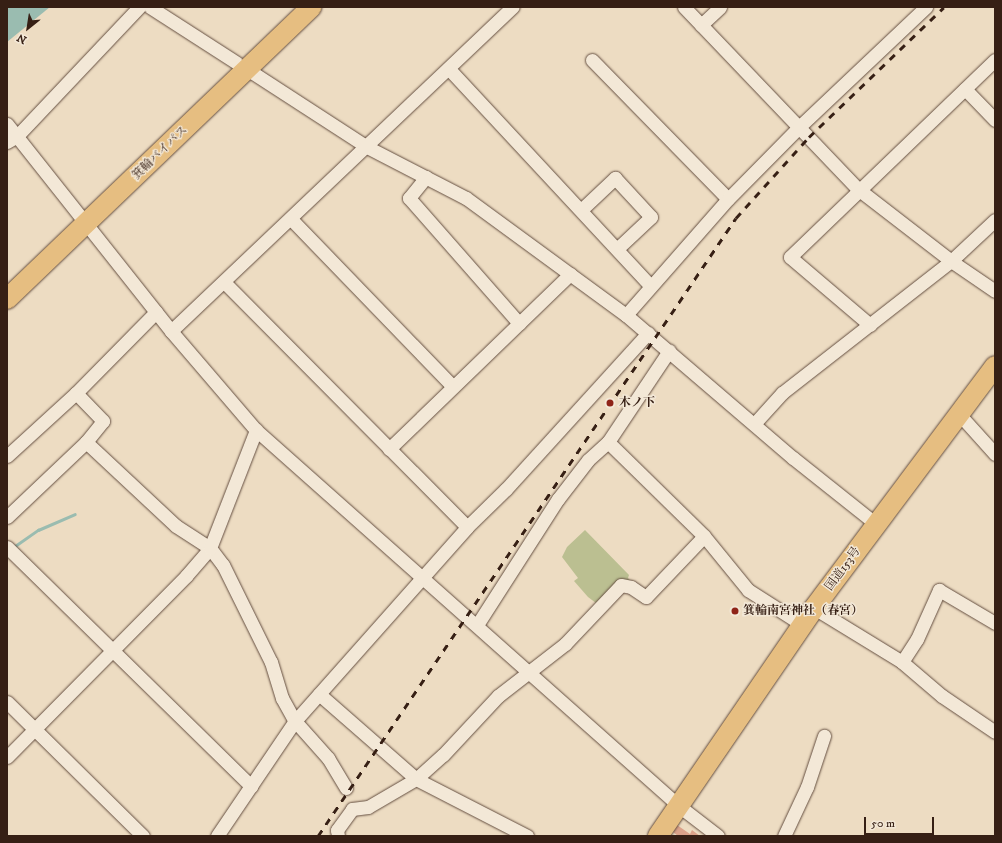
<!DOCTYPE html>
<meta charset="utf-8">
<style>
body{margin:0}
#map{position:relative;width:1002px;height:843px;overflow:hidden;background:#eddcc2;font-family:"IM FELL DW Pica","Noto Serif JP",serif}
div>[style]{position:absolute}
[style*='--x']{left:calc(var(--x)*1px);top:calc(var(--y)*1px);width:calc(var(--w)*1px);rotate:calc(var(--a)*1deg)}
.green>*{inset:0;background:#bbbf91}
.water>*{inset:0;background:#9abcb0}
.stream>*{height:3px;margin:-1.5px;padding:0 1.5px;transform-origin:1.5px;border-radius:1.5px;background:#9abcb0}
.building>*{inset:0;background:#dba28a}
.roads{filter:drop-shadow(0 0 1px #644e40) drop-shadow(0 0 1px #644e40)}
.minor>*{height:13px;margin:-6.5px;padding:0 6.5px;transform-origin:6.5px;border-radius:6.5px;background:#f3e8d7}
.highway>*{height:20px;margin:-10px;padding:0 10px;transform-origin:10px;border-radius:10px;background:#e6be81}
.rail>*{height:3px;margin-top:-1.5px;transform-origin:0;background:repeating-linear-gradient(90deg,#361f14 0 7px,transparent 0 14px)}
.dots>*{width:11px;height:11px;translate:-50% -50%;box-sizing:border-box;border:2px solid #f3e8d7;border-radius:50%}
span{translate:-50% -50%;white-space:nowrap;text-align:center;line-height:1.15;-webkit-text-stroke:3px #f3e8d7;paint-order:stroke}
.street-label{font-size:12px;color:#361f14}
.poi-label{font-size:12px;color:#361f14;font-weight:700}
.left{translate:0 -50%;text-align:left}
.frame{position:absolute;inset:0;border:8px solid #361f14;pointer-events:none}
.north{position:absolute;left:8px;top:8px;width:40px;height:40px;-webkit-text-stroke:3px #f3e8d7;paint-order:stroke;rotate:210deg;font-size:11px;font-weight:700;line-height:16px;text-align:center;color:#361f14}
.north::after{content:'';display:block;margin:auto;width:14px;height:18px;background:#361f14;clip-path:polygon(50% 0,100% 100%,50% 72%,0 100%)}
.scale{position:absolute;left:864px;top:817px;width:70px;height:18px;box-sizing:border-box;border:2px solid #361f14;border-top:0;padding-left:5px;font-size:12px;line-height:14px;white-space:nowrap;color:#361f14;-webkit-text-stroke:3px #f3e8d7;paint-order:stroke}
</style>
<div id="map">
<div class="green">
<i style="clip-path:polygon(585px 530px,629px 575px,628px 578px,638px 590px,634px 588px,596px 603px,588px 597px,574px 581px,578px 578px,562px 557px,567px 547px)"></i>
</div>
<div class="water">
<i style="clip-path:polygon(7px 7px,50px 7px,7px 42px)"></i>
</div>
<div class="stream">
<i style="--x:12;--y:548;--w:32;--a:-35"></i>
<i style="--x:38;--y:530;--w:40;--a:-23.4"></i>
</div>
<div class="building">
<i style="clip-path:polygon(677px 825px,690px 834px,692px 830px,700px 836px,678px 836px,673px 832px)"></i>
</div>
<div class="roads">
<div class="minor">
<i style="--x:150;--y:7;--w:103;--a:32.8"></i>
<i style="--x:684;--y:7;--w:252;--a:46.3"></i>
<i style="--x:858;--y:189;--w:118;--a:37.7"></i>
<i style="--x:951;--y:261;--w:53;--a:34.3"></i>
<i style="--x:701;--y:25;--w:26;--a:-43"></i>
<i style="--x:592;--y:60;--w:194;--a:45.6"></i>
<i style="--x:247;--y:69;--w:143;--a:33"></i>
<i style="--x:367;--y:147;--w:111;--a:27.3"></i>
<i style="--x:466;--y:198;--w:198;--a:36.2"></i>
<i style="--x:626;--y:315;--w:220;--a:40.6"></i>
<i style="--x:793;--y:458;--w:106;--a:38.5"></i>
<i style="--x:449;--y:69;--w:295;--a:47.1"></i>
<i style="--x:965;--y:89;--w:43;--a:45.9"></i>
<i style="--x:7;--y:124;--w:264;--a:51.6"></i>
<i style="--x:171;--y:331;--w:130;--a:49.4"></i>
<i style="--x:256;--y:430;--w:566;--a:41.63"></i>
<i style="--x:679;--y:806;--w:49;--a:37.6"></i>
<i style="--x:7;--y:142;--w:12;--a:-31"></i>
<i style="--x:17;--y:136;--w:178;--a:-46.6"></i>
<i style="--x:426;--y:177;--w:27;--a:129"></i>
<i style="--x:409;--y:198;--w:167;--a:48.7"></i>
<i style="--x:581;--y:210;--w:47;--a:-43.3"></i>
<i style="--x:615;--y:178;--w:53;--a:47.3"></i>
<i style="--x:651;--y:217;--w:45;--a:136.8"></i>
<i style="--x:291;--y:219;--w:233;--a:46"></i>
<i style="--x:224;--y:282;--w:345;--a:45.2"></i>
<i style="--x:626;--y:315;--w:154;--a:-48.7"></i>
<i style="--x:728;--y:199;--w:101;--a:-45.4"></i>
<i style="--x:799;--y:127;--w:175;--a:-43.4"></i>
<i style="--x:870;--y:325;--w:105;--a:-139.6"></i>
<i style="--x:790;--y:257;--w:284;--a:-43.9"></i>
<i style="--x:171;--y:331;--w:471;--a:-43.5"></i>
<i style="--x:76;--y:393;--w:39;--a:46"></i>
<i style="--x:103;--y:421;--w:27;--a:129"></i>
<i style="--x:959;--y:414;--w:54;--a:48"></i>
<i style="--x:754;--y:424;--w:42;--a:-47.9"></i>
<i style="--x:782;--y:393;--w:214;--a:-38"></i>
<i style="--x:951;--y:261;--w:60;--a:-43"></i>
<i style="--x:608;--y:442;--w:134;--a:44.4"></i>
<i style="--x:704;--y:536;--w:70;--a:50.8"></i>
<i style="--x:748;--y:590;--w:65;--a:32.5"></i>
<i style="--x:389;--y:449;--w:252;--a:-44"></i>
<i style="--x:7;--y:456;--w:93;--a:-42.4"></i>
<i style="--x:76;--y:393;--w:114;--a:-45.4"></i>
<i style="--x:7;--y:517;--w:109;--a:-43.5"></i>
<i style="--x:86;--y:442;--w:123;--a:43"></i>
<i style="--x:176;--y:526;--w:40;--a:32.9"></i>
<i style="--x:210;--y:548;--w:21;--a:53"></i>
<i style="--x:223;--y:565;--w:108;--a:63.7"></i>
<i style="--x:271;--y:662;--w:38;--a:73"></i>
<i style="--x:282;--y:698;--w:26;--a:61"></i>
<i style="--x:295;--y:721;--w:50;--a:48.3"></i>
<i style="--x:328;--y:758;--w:35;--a:59"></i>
<i style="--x:7;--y:547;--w:342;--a:44.4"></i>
<i style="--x:814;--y:608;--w:103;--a:31.5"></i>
<i style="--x:902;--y:662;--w:52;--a:40.4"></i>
<i style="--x:942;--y:696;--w:64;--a:34.2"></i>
<i style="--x:477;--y:625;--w:150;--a:-57.3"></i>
<i style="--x:558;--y:499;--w:49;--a:-52.4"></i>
<i style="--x:588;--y:460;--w:27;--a:-42"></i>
<i style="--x:608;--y:442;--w:110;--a:-56.2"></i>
<i style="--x:902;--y:662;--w:27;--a:-57"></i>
<i style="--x:917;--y:639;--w:54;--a:-65.8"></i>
<i style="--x:939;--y:590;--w:65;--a:30.5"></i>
<i style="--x:319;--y:694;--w:129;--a:41.2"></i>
<i style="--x:416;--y:779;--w:125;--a:27.2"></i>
<i style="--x:7;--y:702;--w:191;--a:44.6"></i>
<i style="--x:7;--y:757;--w:255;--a:-45.3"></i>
<i style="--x:186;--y:576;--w:37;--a:-49"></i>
<i style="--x:210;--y:548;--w:127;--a:-68.7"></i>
<i style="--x:217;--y:836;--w:139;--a:-55.9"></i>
<i style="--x:295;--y:721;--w:259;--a:-48.4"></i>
<i style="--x:467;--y:527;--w:54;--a:-44.3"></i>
<i style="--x:506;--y:489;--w:211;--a:-47.7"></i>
<i style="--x:338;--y:836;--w:6;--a:-99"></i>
<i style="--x:337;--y:830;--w:26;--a:-54"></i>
<i style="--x:352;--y:809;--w:16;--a:-7"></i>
<i style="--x:368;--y:807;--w:56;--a:-30.3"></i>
<i style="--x:416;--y:779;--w:36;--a:-42"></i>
<i style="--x:443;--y:755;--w:81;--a:-47"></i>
<i style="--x:498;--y:696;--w:85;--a:-37.8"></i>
<i style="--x:565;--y:644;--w:81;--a:-46.5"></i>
<i style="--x:621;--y:585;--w:10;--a:11"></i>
<i style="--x:631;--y:587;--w:18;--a:34"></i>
<i style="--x:646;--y:597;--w:84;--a:-46.4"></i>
<i style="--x:784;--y:836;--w:54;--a:-64.9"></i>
<i style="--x:807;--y:787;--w:54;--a:-71.6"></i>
</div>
<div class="highway">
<i style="--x:7;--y:299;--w:422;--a:-43.8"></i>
<i style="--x:658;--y:836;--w:276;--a:-55.6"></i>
<i style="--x:814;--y:608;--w:302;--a:-53.2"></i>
</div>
</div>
<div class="rail">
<i style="--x:318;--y:836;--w:746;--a:-55.93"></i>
<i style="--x:736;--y:218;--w:109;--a:-48"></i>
<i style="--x:809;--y:137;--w:187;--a:-43.9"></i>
</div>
<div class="dots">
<i style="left:610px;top:403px;background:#8f2418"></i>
<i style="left:735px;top:611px;background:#8f2418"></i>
</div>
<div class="street-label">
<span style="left:160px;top:153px;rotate:-44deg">箕輪バイパス</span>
<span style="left:843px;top:569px;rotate:-54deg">国道153号</span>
</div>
<div class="poi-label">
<span class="left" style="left:619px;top:403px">木ノ下</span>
<span class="left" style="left:743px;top:611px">箕輪南宮神社（春宮）</span>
</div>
<div class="frame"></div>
<div class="north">N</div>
<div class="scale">50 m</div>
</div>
